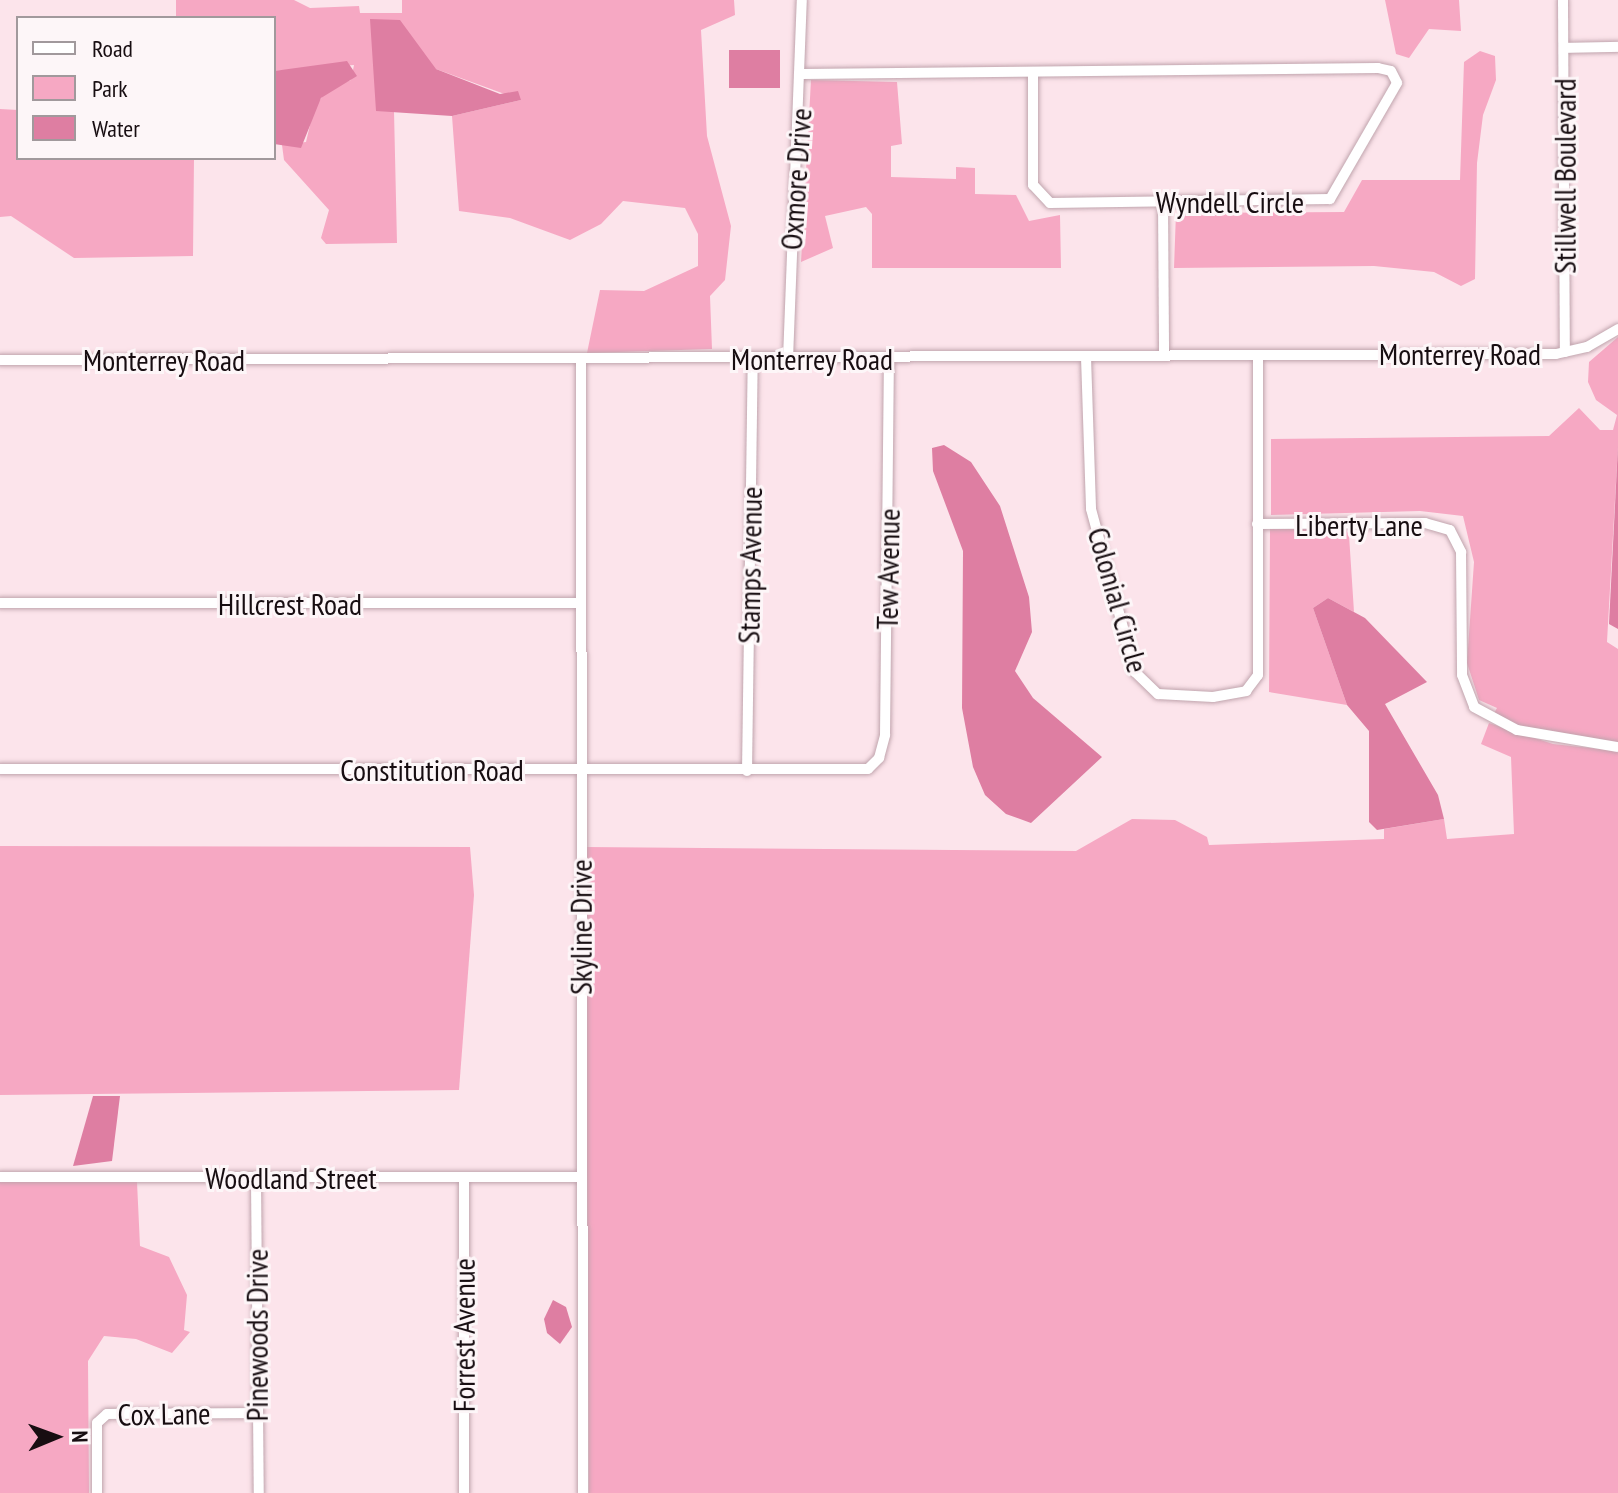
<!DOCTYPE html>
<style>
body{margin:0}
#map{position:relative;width:1618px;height:1493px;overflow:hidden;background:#fce4eb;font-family:"PT Sans Narrow",sans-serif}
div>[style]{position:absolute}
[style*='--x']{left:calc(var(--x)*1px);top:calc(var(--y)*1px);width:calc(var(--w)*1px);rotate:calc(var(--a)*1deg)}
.green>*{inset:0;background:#f6a8c3}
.water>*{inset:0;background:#de7ea2;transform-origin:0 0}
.roads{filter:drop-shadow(0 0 2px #c0a4ad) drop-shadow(0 0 2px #c0a4ad)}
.minor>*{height:10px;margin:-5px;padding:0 5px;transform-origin:5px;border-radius:5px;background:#fff}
span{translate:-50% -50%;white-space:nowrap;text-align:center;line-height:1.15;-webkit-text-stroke:6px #fdf6f8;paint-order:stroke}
.street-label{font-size:30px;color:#170d11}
.legend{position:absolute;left:16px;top:16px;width:260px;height:144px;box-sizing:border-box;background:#fdf6f8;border:2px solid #a1999c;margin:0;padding:10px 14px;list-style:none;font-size:24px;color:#170d11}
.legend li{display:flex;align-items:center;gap:16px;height:40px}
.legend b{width:40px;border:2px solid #a1999c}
.north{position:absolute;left:16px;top:1397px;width:80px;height:80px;-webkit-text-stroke:6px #fdf6f8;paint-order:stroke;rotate:89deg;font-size:22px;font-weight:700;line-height:32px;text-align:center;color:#170d11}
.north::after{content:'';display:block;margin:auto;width:28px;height:36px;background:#170d11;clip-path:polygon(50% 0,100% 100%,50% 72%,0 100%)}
</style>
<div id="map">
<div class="green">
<i style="clip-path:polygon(176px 0,294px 0,310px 8px,359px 6px,360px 13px,402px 13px,402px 0,734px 0,735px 15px,701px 30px,707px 136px,731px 226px,725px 280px,710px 296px,712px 349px,587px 353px,600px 290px,644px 291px,698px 266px,698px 234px,685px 208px,623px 201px,601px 224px,570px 240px,510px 218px,459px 211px,452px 116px,521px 100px,436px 69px,377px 111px,394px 111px,397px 243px,326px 244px,321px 238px,329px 210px,284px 160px,282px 145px,306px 142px,314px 108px,328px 89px,351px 80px,354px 65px,274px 71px,274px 18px,176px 18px)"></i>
<i style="clip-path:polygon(1385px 0,1459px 0,1461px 31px,1429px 29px,1409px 58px,1396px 54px)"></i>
<i style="clip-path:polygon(1480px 51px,1495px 56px,1496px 80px,1483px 115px,1477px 163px,1475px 279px,1461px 286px,1434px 272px,1374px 266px,1174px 268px,1176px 213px,1344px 212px,1362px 180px,1460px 180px,1464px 62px)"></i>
<i style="clip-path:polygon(811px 80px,897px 82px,902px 144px,891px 146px,891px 177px,956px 179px,956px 167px,975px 168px,975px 194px,1016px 195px,1029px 221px,1060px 215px,1061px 268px,872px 268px,872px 214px,866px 207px,825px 216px,833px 248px,801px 262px)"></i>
<i style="clip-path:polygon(0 109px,18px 110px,18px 158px,194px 158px,193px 256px,74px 258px,11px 216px,0 217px)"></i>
<i style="clip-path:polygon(1618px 337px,1618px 446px,1607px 642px,1618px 649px,1618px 743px,1519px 726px,1493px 715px,1497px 708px,1479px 700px,1467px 663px,1474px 562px,1463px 516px,1420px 511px,1271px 515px,1271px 439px,1549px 436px,1579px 408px,1600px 430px,1613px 430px,1617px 415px,1596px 400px,1588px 382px,1589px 362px)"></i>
<i style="clip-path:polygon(1270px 529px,1346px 529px,1349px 535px,1354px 612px,1328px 598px,1313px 608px,1347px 705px,1269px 692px)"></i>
<i style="clip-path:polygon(1489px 723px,1553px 744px,1618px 751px,1618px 1493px,589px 1493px,585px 847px,1076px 851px,1132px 819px,1175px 820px,1207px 837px,1209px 845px,1384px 839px,1384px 829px,1444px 819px,1447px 839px,1514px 834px,1511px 757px,1481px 744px)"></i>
<i style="clip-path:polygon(0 846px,470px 847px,474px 895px,459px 1090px,0 1095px)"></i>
<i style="clip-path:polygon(0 1182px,137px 1182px,140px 1246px,169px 1257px,187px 1295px,184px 1330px,190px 1332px,172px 1353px,136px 1339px,104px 1336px,88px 1361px,89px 1493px,0 1493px)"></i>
</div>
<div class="water">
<i style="clip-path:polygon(370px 19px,400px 20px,436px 69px,500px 94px,518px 91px,521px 100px,452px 116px,376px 111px)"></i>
<i style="left:729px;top:50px;width:51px;height:38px"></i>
<i style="clip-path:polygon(347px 61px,357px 76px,321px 98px,301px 148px,274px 144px,274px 71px)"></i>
<i style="clip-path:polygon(944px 445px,971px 462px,1000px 506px,1029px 597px,1032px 632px,1015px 671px,1033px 698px,1102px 757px,1031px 823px,1006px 814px,985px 795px,973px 767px,962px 708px,963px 551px,933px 471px,932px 448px)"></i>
<i style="clip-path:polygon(1618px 446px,1618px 629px,1609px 624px)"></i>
<i style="clip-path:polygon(1328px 598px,1365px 618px,1427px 682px,1385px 704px,1438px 795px,1444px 819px,1377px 830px,1369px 822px,1369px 731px,1347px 705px,1313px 608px)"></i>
<i style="clip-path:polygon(93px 1096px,120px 1096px,112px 1161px,73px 1166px)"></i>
<i style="clip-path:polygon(553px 1300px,566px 1307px,572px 1327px,560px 1344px,547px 1333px,544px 1319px)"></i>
</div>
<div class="roads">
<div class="minor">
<i style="--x:1563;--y:0;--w:352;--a:89.7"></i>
<i style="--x:1564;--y:48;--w:54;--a:-1.1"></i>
<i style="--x:802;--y:74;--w:576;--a:-0.6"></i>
<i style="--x:1378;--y:68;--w:13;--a:13"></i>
<i style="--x:1391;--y:71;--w:13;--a:63"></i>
<i style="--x:1397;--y:83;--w:134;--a:120"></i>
<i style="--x:1330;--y:199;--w:280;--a:179.2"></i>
<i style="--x:1050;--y:203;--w:25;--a:-133"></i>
<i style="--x:1033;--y:185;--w:113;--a:-90"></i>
<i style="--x:1163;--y:202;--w:154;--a:89.6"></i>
<i style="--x:1086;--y:357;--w:152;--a:88.1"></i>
<i style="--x:1091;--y:509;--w:169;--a:74.9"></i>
<i style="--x:1135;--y:672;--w:32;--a:44"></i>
<i style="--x:1158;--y:694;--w:55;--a:3.1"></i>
<i style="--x:1213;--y:697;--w:34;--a:-10"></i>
<i style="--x:1246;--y:691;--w:20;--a:-53"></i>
<i style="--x:1258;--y:675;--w:320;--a:-90"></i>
<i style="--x:788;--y:359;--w:359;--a:-87.8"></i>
<i style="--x:0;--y:360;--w:1556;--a:-0.22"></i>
<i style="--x:1556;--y:354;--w:32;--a:-13"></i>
<i style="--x:1587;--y:347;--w:36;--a:-30"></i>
<i style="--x:581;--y:360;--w:1133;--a:89.9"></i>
<i style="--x:1257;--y:524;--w:168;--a:-0.3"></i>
<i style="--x:1425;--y:523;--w:26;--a:16"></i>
<i style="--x:1450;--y:530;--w:25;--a:63"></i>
<i style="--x:1461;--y:552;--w:123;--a:89.5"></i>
<i style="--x:1462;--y:675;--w:34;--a:69"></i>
<i style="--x:1474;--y:707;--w:49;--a:28.1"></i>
<i style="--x:1517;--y:730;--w:102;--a:9.6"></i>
<i style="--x:0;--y:603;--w:580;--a:0"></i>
<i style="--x:0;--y:769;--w:868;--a:0"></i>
<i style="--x:868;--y:769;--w:16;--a:-45"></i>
<i style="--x:879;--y:758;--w:24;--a:-75"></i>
<i style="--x:885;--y:735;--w:376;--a:-89.4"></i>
<i style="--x:747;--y:771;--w:412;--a:-89.2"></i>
<i style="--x:0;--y:1177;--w:582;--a:0"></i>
<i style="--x:256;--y:1178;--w:315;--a:89.5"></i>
<i style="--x:97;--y:1493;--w:70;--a:-90"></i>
<i style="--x:97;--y:1423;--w:13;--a:-42"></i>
<i style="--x:107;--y:1414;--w:150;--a:-0.4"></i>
<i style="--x:464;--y:1493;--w:315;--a:-90"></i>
</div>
</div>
<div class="street-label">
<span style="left:1565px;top:176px;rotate:-90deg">Stillwell Boulevard</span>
<span style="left:796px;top:179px;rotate:-86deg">Oxmore Drive</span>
<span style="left:1230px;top:202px">Wyndell Circle</span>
<span style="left:1460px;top:354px">Monterrey Road</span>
<span style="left:812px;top:359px">Monterrey Road</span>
<span style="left:164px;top:360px">Monterrey Road</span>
<span style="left:1359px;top:525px">Liberty Lane</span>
<span style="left:750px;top:565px;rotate:-89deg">Stamps Avenue</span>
<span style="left:888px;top:569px;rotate:-89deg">Tew Avenue</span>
<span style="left:1118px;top:600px;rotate:74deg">Colonial Circle</span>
<span style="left:290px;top:604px">Hillcrest Road</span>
<span style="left:432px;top:770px">Constitution Road</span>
<span style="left:581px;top:927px;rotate:-90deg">Skyline Drive</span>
<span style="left:291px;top:1178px">Woodland Street</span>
<span style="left:257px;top:1335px;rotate:-90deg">Pinewoods Drive</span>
<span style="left:464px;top:1335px;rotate:-90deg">Forrest Avenue</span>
<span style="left:164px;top:1414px;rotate:-1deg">Cox Lane</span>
</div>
<ul class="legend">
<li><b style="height:10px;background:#fff"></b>Road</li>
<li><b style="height:22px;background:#f6a8c3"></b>Park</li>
<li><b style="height:22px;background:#de7ea2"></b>Water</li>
</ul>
<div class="north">N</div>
</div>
